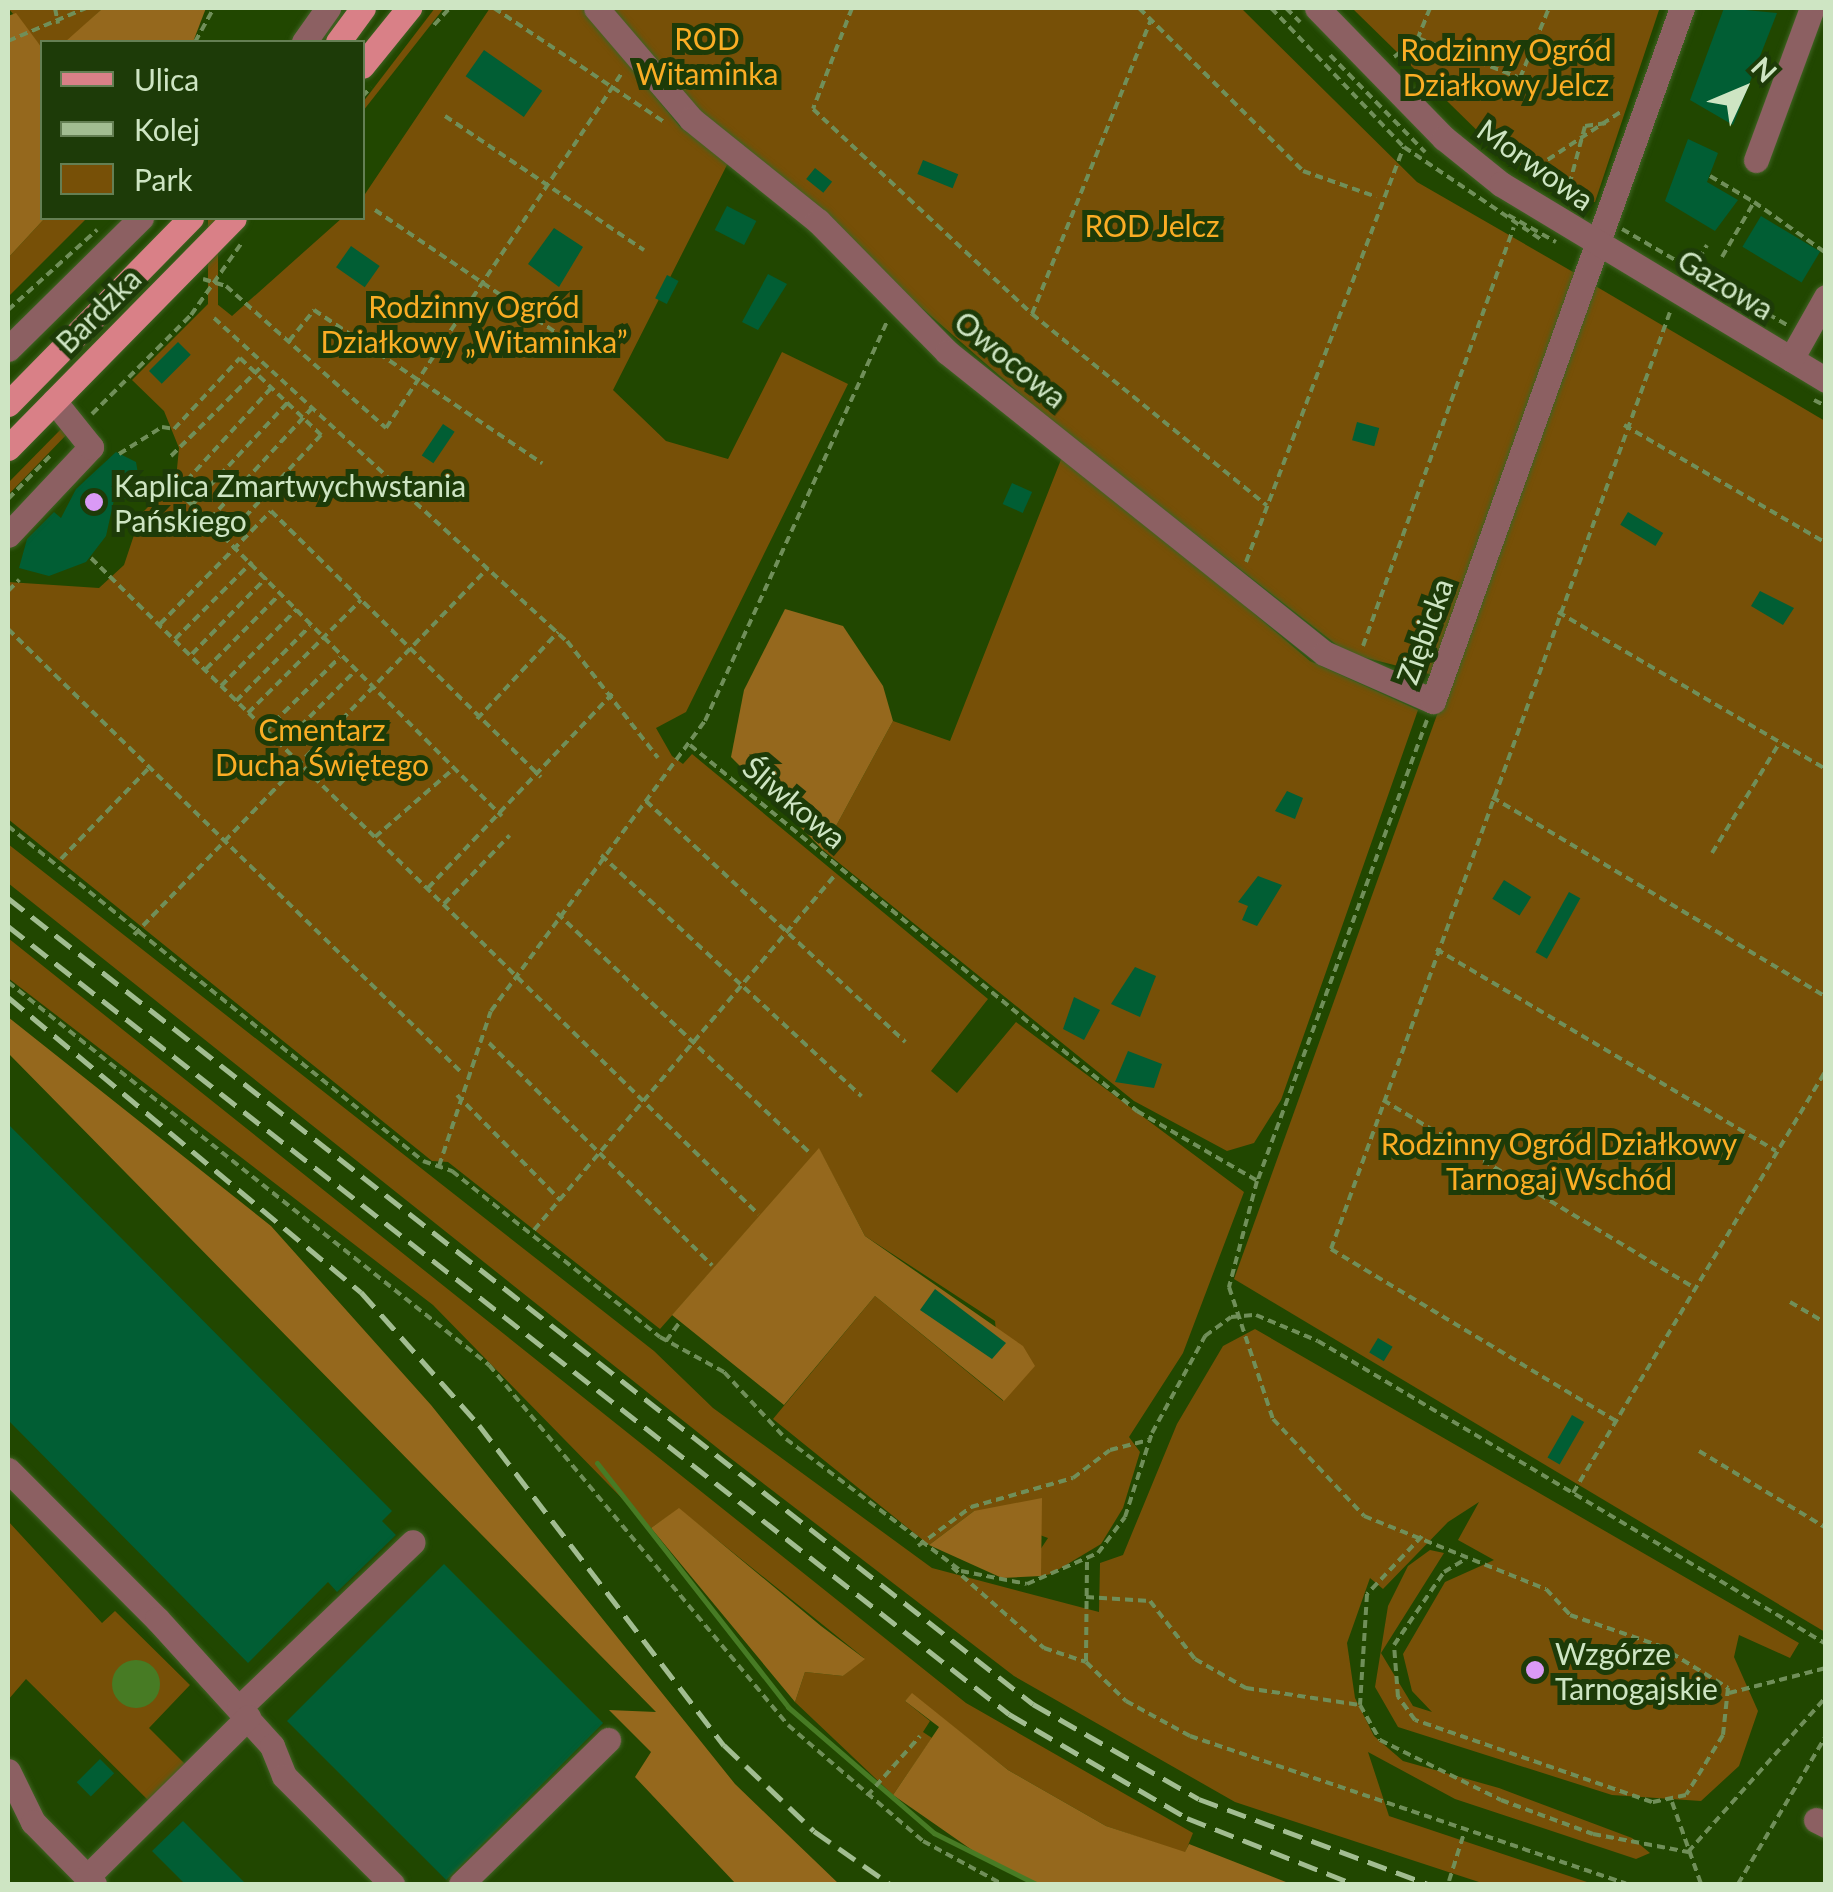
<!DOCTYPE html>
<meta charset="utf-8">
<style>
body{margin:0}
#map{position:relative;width:1833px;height:1892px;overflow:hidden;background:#214700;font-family:Lato,sans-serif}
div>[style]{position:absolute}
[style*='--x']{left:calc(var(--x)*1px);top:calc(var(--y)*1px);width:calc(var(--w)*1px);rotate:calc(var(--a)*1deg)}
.green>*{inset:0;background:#775007;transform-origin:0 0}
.forest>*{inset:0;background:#95681d}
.water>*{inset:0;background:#477b24}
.round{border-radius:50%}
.stream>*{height:5px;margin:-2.5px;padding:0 2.5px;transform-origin:2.5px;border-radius:2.5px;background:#477b24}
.building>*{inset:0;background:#015e34;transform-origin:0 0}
.path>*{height:4px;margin-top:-2px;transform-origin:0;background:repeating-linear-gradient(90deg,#708f59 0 8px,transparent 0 13px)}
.roads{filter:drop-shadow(0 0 2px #406323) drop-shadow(0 0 2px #406323)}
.minor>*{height:25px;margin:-12.5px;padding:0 12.5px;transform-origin:12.5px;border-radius:12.5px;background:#8c6062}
.major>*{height:25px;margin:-12.5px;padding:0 12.5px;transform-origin:12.5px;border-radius:12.5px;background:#d98087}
.rail>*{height:5px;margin-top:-2.5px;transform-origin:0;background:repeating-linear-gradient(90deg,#a2bd91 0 20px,transparent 0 30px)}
.dots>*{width:28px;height:28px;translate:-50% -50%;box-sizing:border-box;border:5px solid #1d3b08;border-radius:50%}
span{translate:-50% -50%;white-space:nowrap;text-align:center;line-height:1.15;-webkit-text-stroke:10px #1d3b08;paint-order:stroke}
.park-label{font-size:30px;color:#faad25}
.street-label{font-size:30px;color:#cee5c3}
.poi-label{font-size:30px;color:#cee5c3}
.left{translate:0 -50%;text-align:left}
.frame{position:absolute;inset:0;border:10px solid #cee5c3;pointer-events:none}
.legend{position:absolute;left:40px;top:40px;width:325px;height:180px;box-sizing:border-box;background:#1d3b08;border:2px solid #647f53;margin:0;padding:12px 18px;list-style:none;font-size:30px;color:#cee5c3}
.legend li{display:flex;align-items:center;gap:20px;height:50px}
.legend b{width:50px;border:2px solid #647f53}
.north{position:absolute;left:1693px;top:40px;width:100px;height:100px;-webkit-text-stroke:8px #1d3b08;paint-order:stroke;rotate:46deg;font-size:28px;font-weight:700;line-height:40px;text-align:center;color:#cee5c3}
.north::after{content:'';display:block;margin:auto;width:35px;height:45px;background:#cee5c3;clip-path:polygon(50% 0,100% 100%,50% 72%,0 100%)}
</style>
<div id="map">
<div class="green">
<i style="clip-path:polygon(8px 8px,103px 8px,68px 41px,42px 48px)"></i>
<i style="clip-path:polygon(435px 8px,444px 8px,363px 111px,363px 102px)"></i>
<i style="clip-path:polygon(490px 8px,582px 8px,681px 128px,729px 161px,613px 390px,666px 441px,728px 459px,782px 352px,848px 384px,686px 712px,656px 728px,672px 756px,683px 764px,692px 754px,988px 999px,931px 1071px,957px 1093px,1016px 1022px,1244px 1192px,1183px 1353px,1129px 1437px,1140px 1452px,1123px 1508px,1101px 1544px,1051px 1574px,1041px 1576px,1036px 1556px,1048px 1538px,974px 1511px,929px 1545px,773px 1419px,875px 1296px,1003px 1401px,995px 1321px,865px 1236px,819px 1149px,660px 1329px,448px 1162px,432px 1161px,8px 819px,8px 582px,99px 588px,124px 565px,141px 514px,176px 479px,179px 448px,164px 411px,132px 380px,212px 300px,232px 316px,342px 218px,362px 218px,363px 197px)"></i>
<i style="clip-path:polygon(607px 8px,1241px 8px,1417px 182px,1580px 276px,1437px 676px,1347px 653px,1056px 425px,666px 85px)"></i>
<i style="clip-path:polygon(1352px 8px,1659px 10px,1595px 202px,1574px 201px,1495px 148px)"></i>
<i style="clip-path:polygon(45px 218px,87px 218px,8px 297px,8px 258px)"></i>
<i style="left:208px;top:218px;width:10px;height:187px"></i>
<i style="clip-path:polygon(1592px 284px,1825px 421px,1825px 1632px,1234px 1279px)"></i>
<i style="clip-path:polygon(66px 424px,72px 429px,8px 495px,8px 483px)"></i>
<i style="clip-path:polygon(1064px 452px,1310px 661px,1418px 710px,1281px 1100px,1254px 1143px,1227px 1151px,1134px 1101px,823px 850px,893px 721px,950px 741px)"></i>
<i style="clip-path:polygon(8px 844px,654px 1351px,713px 1408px,932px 1568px,1099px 1612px,1100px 1563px,1123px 1555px,1177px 1424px,1223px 1346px,1255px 1329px,1799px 1643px,1790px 1658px,1739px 1635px,1734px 1657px,1758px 1711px,1739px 1766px,1701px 1801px,1612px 1795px,1398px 1727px,1375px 1687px,1388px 1606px,1408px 1566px,1430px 1550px,1444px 1553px,1381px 1653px,1413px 1706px,1432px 1712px,1412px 1691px,1403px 1654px,1445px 1582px,1494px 1560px,1458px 1540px,1479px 1502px,1448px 1522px,1383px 1589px,1370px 1578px,1347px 1643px,1355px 1698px,1374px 1736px,1403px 1761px,1499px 1788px,1632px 1838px,1650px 1853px,1636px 1859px,1455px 1799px,1368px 1752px,1389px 1816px,1593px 1884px,1485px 1884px,1235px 1802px,1014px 1676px,725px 1454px,8px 883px)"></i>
<i style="clip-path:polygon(8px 938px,966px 1703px,1193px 1833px,1185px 1853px,1106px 1826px,1008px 1770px,912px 1694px,905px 1701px,930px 1721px,923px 1732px,932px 1738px,893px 1795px,795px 1702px,805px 1672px,843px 1676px,864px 1658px,679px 1509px,651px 1528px,433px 1305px,8px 978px)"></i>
<i style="clip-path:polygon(8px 1521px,102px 1623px,115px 1611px,190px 1685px,149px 1728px,190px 1769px,152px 1804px,26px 1679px,8px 1700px)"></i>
</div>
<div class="forest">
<i style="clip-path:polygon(103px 8px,206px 8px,193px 42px,65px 42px)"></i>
<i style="clip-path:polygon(16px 13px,42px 48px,45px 218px,8px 258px,8px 16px)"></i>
<i style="clip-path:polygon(785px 609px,843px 626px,883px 686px,893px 721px,823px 850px,731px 757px,744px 690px)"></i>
<i style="clip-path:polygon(8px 1017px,271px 1226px,431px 1405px,735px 1784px,839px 1884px,736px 1884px,635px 1777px,651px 1752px,609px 1710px,656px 1712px,8px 1053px)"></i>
<i style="clip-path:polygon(819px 1148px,865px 1236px,1023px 1346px,1035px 1366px,1004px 1401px,875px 1296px,784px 1405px,672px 1315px)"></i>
<i style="clip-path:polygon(1042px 1498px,1041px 1576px,1002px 1578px,929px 1545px,974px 1511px)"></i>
<i style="clip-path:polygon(679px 1508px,821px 1626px,865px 1659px,843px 1676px,805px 1672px,795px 1702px,651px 1528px)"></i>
<i style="clip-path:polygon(912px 1693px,1008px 1770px,1106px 1826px,1185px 1852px,1189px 1844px,1291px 1884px,1039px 1884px,995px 1866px,893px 1795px,939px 1727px,905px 1701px)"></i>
</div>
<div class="water">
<i class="round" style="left:112px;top:1660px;width:48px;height:48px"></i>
</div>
<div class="stream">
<i style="--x:597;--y:1463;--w:310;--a:51.9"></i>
<i style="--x:788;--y:1707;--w:193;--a:40.8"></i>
<i style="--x:934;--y:1833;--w:114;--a:26.6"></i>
</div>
<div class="building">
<i style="clip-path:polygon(1724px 8px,1777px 13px,1733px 125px,1690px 100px)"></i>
<i style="left:484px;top:50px;width:71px;height:32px;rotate:35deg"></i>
<i style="clip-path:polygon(1688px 139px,1718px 153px,1707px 182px,1738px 200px,1715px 231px,1665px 201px)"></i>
<i style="left:923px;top:160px;width:38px;height:15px;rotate:22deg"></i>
<i style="left:815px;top:168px;width:22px;height:14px;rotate:39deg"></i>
<i style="left:727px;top:206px;width:33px;height:27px;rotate:27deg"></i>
<i style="left:1761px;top:216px;width:69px;height:36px;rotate:31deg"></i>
<i style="clip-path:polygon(554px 228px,583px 247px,559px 287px,528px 264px)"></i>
<i style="left:351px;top:246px;width:35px;height:26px;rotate:35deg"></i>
<i style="clip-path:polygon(768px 274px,787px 284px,758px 330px,742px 322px)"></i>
<i style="left:667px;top:275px;width:13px;height:26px;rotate:27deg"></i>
<i style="left:178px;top:342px;width:18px;height:41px;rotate:45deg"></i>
<i style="left:1357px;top:422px;width:23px;height:19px;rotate:15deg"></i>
<i style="left:443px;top:424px;width:14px;height:38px;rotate:34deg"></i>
<i style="clip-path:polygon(116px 452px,136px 462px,142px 497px,114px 500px,106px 536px,86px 562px,49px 576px,19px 568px,27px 539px,54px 512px,61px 518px,76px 489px)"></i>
<i style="left:1012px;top:483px;width:22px;height:23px;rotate:24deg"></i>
<i style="left:1628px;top:512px;width:41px;height:15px;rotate:31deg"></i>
<i style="clip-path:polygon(1760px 591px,1794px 608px,1783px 625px,1751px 606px)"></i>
<i style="clip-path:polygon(1287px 791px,1303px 798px,1295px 819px,1275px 811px)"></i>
<i style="clip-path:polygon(1258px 876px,1282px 885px,1257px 926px,1242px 920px,1248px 906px,1238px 902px)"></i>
<i style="left:1504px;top:880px;width:32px;height:22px;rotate:32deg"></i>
<i style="left:1569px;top:892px;width:13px;height:69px;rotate:29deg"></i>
<i style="clip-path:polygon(1135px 967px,1156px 976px,1140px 1017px,1111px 1004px)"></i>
<i style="clip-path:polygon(1074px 997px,1100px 1010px,1084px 1040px,1063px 1029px)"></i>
<i style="clip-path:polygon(1128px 1051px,1162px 1064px,1154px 1088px,1115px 1082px)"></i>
<i style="clip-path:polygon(8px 1124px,392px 1511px,382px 1521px,396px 1535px,337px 1592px,328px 1582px,248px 1663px,8px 1420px)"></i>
<i style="clip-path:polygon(935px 1289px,1006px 1343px,992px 1359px,920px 1310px)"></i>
<i style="left:1378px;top:1338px;width:17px;height:17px;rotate:31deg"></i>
<i style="left:1572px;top:1415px;width:14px;height:49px;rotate:30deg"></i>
<i style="left:444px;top:1564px;width:225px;height:222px;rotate:45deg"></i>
<i style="left:100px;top:1759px;width:20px;height:33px;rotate:45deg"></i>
<i style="clip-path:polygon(183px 1821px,246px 1884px,185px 1884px,152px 1851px)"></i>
</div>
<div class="path">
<i style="--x:55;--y:8;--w:16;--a:79"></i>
<i style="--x:494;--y:8;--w:205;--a:33.8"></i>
<i style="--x:852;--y:8;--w:108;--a:111.1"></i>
<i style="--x:813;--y:109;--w:300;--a:43.1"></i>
<i style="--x:1032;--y:314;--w:303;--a:39.2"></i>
<i style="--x:1139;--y:8;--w:231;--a:44.8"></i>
<i style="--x:1303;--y:171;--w:78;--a:19.4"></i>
<i style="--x:1271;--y:8;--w:192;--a:46.3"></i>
<i style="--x:1404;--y:147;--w:166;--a:34"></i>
<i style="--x:1286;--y:8;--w:20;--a:45"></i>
<i style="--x:1430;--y:8;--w:32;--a:112"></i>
<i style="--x:1418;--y:38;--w:110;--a:21.4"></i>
<i style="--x:1520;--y:78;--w:76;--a:-67.5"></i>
<i style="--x:434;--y:25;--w:23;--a:-47"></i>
<i style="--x:8;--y:41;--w:85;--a:-22.9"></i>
<i style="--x:195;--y:42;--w:39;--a:-61"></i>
<i style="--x:1330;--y:55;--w:136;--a:45.6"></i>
<i style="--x:1394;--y:57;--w:31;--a:-38"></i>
<i style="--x:362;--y:97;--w:13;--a:-48"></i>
<i style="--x:445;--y:116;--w:240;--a:34"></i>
<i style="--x:1526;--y:174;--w:115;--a:-33.3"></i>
<i style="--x:1710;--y:176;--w:51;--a:30.6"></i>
<i style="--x:1566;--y:197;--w:73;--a:-75"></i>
<i style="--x:1585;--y:126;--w:22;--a:-8"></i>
<i style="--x:375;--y:210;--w:255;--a:34.1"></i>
<i style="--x:1508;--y:215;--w:55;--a:29.4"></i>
<i style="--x:1622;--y:229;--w:191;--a:30.2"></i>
<i style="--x:1722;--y:257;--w:64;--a:-59.8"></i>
<i style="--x:1754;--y:202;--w:88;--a:35.3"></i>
<i style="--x:1692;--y:270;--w:29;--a:-59"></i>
<i style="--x:203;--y:279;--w:24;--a:17"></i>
<i style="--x:226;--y:286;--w:214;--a:41.6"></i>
<i style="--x:386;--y:428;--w:426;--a:-56.4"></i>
<i style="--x:8;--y:310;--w:120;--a:-42"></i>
<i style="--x:1032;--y:314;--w:318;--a:-68"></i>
<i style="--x:214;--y:318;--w:478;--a:42.5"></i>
<i style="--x:567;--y:641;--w:148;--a:52.1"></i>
<i style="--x:289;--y:341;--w:40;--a:-51"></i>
<i style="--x:314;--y:310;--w:275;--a:33.9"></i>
<i style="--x:1814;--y:400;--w:13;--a:27"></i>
<i style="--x:92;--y:414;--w:140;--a:-45"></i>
<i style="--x:191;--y:315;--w:90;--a:-54.9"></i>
<i style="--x:1624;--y:425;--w:234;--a:30.3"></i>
<i style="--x:119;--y:454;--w:51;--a:-32.1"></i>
<i style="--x:162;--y:427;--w:12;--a:9"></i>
<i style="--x:174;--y:429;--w:97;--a:-47.1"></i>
<i style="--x:240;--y:358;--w:112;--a:43.5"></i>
<i style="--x:321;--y:435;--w:137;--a:132.9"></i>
<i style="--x:171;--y:456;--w:131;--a:-44.7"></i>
<i style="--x:168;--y:481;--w:473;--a:45.1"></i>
<i style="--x:178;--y:490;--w:139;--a:-47.6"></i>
<i style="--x:8;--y:499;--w:60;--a:-45.7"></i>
<i style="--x:193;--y:504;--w:139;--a:-47"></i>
<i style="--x:210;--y:519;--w:151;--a:-47.4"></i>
<i style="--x:91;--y:558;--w:936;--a:44.52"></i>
<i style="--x:1246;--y:562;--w:444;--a:-69.2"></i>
<i style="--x:8;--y:591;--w:16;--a:-45"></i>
<i style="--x:1558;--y:612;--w:311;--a:30.4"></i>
<i style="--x:160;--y:624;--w:158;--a:-45.5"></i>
<i style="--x:271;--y:511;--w:379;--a:44.6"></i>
<i style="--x:8;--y:629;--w:635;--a:44.36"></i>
<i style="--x:175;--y:639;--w:109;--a:-45"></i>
<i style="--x:1363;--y:646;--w:445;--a:-70.2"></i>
<i style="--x:192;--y:654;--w:107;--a:-45.8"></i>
<i style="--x:206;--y:669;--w:105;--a:-45.4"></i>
<i style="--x:221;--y:686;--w:108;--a:-45.4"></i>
<i style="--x:236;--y:701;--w:105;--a:-45.4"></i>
<i style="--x:248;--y:713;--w:160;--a:-45"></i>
<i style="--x:477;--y:719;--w:119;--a:-47"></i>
<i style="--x:1427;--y:720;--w:491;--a:110.2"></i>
<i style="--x:1257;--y:1181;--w:110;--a:104.8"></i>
<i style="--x:1229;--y:1287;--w:139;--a:71.6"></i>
<i style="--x:1273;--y:1419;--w:133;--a:46.8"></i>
<i style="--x:1364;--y:1516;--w:196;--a:21.9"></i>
<i style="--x:1546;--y:1589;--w:35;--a:47"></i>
<i style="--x:1570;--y:1615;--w:95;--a:19"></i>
<i style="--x:1660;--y:1646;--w:80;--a:31.7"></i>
<i style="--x:1728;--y:1688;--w:47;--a:96.1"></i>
<i style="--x:1723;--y:1735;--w:70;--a:121.7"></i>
<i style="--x:1686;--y:1795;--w:35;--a:168"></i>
<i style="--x:1652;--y:1802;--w:251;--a:-160.9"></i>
<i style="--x:1415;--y:1720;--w:29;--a:-126"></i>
<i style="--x:1398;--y:1697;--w:52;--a:-94.4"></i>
<i style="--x:1394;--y:1645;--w:88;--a:-55.6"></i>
<i style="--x:1444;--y:1572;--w:26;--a:-31"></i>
<i style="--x:265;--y:731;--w:105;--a:-44.6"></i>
<i style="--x:282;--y:745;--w:104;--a:-45.4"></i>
<i style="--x:690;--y:745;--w:578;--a:39.31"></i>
<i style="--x:1137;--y:1111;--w:138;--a:30.1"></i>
<i style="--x:1492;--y:797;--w:389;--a:30.9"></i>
<i style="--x:646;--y:801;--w:354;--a:42.9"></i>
<i style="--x:8;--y:826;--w:533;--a:38.91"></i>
<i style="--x:423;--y:1161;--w:31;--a:19"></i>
<i style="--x:452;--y:1171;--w:266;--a:38.6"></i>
<i style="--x:660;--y:1337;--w:73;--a:28.7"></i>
<i style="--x:724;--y:1372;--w:91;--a:47.2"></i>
<i style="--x:786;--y:1439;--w:219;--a:37"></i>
<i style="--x:961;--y:1571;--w:67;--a:11.1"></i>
<i style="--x:1027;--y:1584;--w:77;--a:-23.6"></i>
<i style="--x:1098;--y:1553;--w:45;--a:-53.1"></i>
<i style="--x:1125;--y:1517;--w:88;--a:-72.2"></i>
<i style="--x:1152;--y:1433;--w:111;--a:-61.3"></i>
<i style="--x:1205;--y:1336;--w:32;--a:-36"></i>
<i style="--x:1231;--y:1317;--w:25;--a:-5"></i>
<i style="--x:1256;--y:1315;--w:67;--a:22.8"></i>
<i style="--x:1318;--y:1341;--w:592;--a:30.81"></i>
<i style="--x:375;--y:837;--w:101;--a:-41"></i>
<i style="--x:1712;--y:853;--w:130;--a:-58.5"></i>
<i style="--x:601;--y:855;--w:355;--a:42.8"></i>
<i style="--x:61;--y:859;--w:125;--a:-46"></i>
<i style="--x:428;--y:888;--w:270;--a:-46.5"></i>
<i style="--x:444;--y:904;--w:95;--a:-46.3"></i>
<i style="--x:557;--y:913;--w:350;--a:43.5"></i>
<i style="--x:134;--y:935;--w:510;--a:-46.03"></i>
<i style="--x:1436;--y:949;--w:395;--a:30.7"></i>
<i style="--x:8;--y:982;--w:615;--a:38.53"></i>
<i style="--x:489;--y:1365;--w:468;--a:50.3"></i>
<i style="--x:788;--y:1725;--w:178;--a:40.7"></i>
<i style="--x:923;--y:1841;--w:90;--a:28.6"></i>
<i style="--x:489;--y:1043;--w:315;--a:44.9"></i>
<i style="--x:457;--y:1095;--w:148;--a:45.5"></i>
<i style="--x:1383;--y:1100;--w:364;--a:31.1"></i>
<i style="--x:439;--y:1166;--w:163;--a:-71.5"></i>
<i style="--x:491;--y:1011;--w:360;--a:-53.6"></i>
<i style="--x:705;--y:721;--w:441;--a:-65.5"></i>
<i style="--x:534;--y:1230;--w:467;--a:-49.7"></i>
<i style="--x:1790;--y:1302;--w:42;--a:30.3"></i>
<i style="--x:666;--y:1341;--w:22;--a:-54"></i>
<i style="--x:1616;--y:1421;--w:333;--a:-148.9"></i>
<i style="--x:1331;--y:1249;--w:996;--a:-70.11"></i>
<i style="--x:1699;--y:1451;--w:149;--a:31.2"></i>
<i style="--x:1573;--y:1493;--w:492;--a:-59.1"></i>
<i style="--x:1422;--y:1536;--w:80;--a:133.5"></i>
<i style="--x:1367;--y:1594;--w:111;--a:93.6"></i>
<i style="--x:1360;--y:1705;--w:40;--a:60.3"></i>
<i style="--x:1380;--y:1740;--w:135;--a:26.4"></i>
<i style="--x:1501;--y:1800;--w:98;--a:20.3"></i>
<i style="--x:1593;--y:1834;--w:97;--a:10.7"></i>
<i style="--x:1688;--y:1852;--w:208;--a:-48.3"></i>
<i style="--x:918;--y:1546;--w:66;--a:-36.3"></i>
<i style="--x:971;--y:1507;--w:106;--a:-15.9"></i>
<i style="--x:1073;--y:1478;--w:46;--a:-37.1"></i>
<i style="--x:1110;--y:1450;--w:40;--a:-14.4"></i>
<i style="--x:1087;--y:1562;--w:100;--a:90.6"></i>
<i style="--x:1086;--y:1662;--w:56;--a:44.3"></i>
<i style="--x:1126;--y:1701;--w:73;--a:28.7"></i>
<i style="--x:1190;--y:1736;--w:460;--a:18.7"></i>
<i style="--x:952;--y:1567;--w:123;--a:41.4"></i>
<i style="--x:1044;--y:1648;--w:44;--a:18.4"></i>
<i style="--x:1086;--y:1597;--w:64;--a:3.6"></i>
<i style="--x:1150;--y:1601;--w:73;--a:52.2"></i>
<i style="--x:1195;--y:1659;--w:59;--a:29.6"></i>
<i style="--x:1246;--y:1688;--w:115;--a:8.5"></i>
<i style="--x:1729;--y:1693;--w:100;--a:-14.5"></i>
<i style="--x:867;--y:1796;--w:80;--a:-48.5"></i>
<i style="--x:1672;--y:1802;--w:87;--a:70.5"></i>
<i style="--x:1449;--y:1881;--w:50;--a:-72.6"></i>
<i style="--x:1738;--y:1884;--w:172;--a:-59.3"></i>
</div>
<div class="roads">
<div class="minor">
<i style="--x:596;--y:8;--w:146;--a:49.4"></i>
<i style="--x:691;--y:119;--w:163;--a:38.8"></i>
<i style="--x:818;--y:221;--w:184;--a:45.4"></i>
<i style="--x:947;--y:352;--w:482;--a:38.6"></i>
<i style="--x:1324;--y:653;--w:119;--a:23.8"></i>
<i style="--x:1433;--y:701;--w:736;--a:-70.24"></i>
<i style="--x:1317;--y:8;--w:182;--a:45.7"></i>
<i style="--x:1444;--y:138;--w:73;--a:38.9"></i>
<i style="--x:1501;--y:184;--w:380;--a:31.1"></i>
<i style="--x:304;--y:42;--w:42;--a:-54.8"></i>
<i style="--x:1756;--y:160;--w:162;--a:-69.8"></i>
<i style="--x:8;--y:349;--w:187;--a:-44.6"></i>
<i style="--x:1791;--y:359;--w:71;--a:-60.6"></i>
<i style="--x:8;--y:535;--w:121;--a:-46.7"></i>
<i style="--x:91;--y:447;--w:59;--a:-128.8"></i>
<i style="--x:8;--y:1470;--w:211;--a:45"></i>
<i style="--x:157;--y:1619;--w:171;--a:47.8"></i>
<i style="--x:272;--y:1746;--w:32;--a:68"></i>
<i style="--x:284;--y:1776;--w:153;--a:45"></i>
<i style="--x:239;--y:1708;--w:240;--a:-43.7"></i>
<i style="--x:8;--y:1771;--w:57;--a:63.9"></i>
<i style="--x:33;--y:1822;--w:87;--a:45.5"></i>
<i style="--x:1816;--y:1820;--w:11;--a:27"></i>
<i style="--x:87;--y:1877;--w:227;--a:-44.8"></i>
<i style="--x:461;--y:1884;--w:206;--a:-44.4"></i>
</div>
<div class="major">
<i style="--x:338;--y:42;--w:42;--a:-53.7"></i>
<i style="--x:362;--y:66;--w:75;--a:-51"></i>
<i style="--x:8;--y:404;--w:261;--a:-45.5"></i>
<i style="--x:8;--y:448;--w:322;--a:-45.5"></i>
</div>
</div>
<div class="rail">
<i style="--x:8;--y:898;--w:1304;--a:38.18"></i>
<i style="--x:1033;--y:1704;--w:191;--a:29.8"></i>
<i style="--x:1199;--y:1799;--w:243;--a:20.4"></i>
<i style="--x:8;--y:926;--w:1274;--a:38.21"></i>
<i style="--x:1009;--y:1714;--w:206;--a:30.3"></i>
<i style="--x:1187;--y:1818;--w:180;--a:21.6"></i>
<i style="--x:8;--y:997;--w:460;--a:39.9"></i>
<i style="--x:361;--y:1292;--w:178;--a:48.4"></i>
<i style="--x:479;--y:1425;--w:403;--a:52.6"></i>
<i style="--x:724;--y:1745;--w:124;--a:43.7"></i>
<i style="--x:814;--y:1831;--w:93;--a:34.9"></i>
</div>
<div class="dots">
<i style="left:94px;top:502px;background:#da9af6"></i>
<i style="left:1535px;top:1670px;background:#da9af6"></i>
</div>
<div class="park-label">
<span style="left:707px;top:55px">ROD<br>Witaminka</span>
<span style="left:1506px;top:66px">Rodzinny Ogród<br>Działkowy Jelcz</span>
<span style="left:1152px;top:225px">ROD Jelcz</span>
<span style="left:474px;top:323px">Rodzinny Ogród<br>Działkowy „Witaminka”</span>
<span style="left:322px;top:746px">Cmentarz<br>Ducha Świętego</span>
<span style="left:1559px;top:1160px">Rodzinny Ogród Działkowy<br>Tarnogaj Wschód</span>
</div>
<div class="street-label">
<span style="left:1536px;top:164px;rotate:35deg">Morwowa</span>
<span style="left:1726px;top:284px;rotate:31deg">Gazowa</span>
<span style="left:98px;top:310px;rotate:-45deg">Bardzka</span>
<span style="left:1011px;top:359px;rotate:39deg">Owocowa</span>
<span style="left:1424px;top:631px;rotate:-70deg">Ziębicka</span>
<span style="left:795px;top:802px;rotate:40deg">Śliwkowa</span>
</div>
<div class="poi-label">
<span class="left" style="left:114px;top:502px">Kaplica Zmartwychwstania<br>Pańskiego</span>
<span class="left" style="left:1555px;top:1670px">Wzgórze<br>Tarnogajskie</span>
</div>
<div class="frame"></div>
<ul class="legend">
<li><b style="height:12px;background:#d98087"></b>Ulica</li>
<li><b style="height:12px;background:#a2bd91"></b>Kolej</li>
<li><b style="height:28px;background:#775007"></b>Park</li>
</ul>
<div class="north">N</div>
</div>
